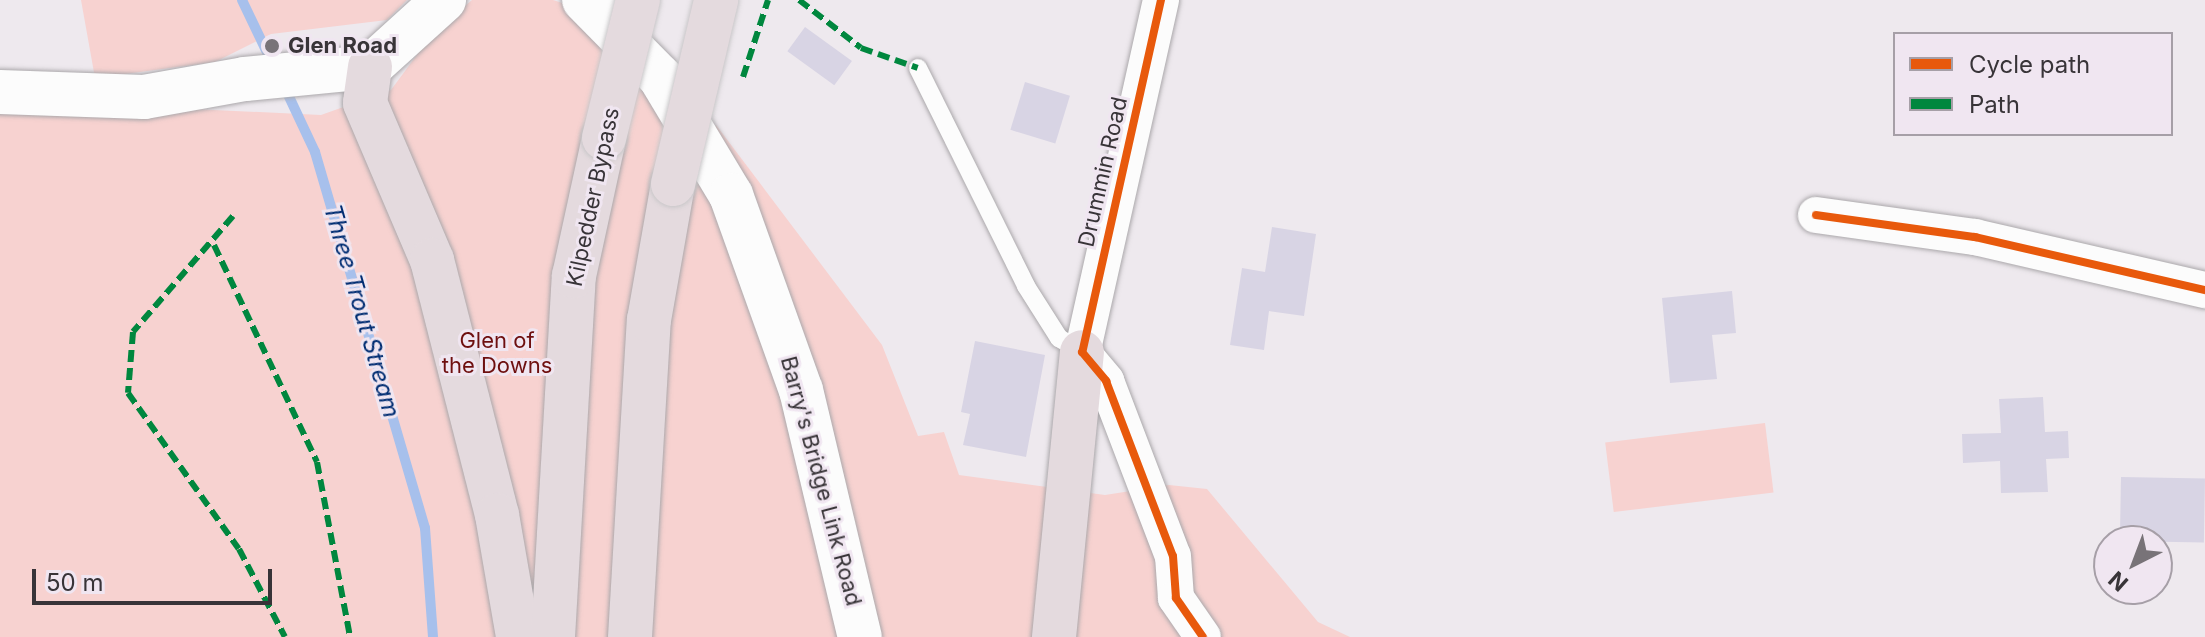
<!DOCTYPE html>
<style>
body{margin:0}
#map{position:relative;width:2205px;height:637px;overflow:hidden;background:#eee9ee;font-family:Inter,sans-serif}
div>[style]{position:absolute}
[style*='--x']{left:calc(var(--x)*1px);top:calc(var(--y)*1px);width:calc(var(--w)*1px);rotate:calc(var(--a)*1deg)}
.green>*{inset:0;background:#f7d2d0;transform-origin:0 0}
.stream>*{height:10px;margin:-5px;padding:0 5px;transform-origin:5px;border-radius:5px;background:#a7c0ec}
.building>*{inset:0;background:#d8d4e4;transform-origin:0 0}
.roads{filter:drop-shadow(0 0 2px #aba8ab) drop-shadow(0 0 2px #aba8ab)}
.service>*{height:18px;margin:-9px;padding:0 9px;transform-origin:9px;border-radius:9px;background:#fcfcfc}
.minor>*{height:36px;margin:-18px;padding:0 18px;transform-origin:18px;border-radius:18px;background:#fcfcfc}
.secondary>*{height:44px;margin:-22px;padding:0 22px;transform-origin:22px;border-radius:22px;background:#fcfcfc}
.trunk>*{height:44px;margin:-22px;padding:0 22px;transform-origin:22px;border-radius:22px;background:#e4dade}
.bridges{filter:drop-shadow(0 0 2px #c9c7c9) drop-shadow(0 0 2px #c9c7c9)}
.trunk-bridge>*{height:44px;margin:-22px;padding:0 22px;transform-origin:22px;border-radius:22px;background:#e4dade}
.quiet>*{height:6px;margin-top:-3px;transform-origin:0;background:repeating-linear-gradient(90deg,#00873e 0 12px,transparent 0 18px)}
.cycleway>*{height:8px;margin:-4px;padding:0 4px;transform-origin:4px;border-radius:4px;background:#e8590c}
.dots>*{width:22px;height:22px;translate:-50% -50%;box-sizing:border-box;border:4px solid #f0e6f1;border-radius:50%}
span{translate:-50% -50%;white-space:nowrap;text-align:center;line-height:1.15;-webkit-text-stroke:6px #f0e6f1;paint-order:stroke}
.poi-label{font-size:22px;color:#383438;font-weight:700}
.left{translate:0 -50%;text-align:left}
.street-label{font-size:22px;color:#383438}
.park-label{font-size:22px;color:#6e0f0f}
.water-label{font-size:24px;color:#002d72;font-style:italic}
.legend{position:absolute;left:1893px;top:32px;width:280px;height:104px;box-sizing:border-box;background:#f0e6f1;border:2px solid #a69fa7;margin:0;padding:10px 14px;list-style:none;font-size:24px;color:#383438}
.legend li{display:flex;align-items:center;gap:16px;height:40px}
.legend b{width:40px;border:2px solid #a69fa7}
.north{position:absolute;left:2093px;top:525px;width:80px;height:80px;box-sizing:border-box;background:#f0e6f1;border:2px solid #a69fa7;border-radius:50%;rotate:222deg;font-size:22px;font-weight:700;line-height:32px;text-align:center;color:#383438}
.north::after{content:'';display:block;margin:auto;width:28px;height:36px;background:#787378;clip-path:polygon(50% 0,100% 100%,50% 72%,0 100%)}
.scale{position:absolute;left:32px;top:569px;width:240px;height:36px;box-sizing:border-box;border:4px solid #383438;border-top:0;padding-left:10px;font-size:24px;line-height:28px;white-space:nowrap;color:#383438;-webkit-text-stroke:6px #f0e6f1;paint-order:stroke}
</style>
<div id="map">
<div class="green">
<i style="clip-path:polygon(81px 0,407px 0,387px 20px,271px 34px,215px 62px,95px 78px)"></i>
<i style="clip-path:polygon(472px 0,553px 0,578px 8px,710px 144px,716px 125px,882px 345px,918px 436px,944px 432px,959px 475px,1105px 495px,1169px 485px,1207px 489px,1318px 622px,1350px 637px,0 637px,0 100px,321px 115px,391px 90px,433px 33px)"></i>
<i style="left:1765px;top:423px;width:70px;height:161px;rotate:83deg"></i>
</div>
<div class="stream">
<i style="--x:242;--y:0;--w:72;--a:64.5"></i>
<i style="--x:284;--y:86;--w:73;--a:64.8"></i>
<i style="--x:315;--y:152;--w:392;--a:73.7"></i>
<i style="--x:425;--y:528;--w:109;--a:85.8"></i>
</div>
<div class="building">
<i style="left:805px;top:27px;width:58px;height:30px;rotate:36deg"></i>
<i style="left:1025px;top:82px;width:47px;height:50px;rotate:17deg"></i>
<i style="clip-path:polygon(1272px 227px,1316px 234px,1304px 316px,1269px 311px,1264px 350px,1230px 345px,1242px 268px,1265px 272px)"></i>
<i style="clip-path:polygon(1732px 291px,1736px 333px,1712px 335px,1717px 379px,1670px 383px,1662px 298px)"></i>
<i style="clip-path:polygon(975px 341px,1045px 355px,1026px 457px,963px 445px,970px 414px,961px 412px)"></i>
<i style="clip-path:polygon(2043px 397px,2045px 432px,2068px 431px,2069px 458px,2046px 459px,2048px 492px,2001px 493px,2000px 461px,1963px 463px,1962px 434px,2001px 433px,1999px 399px)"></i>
<i style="left:2121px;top:477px;width:84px;height:64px;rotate:1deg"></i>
</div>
<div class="roads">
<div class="service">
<i style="--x:918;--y:68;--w:243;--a:63.6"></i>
<i style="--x:1026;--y:286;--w:62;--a:57.6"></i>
<i style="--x:1059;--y:338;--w:27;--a:31"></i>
</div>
<div class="minor">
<i style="--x:1161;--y:0;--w:361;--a:102.6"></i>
<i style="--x:1082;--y:352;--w:38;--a:50"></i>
<i style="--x:1106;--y:381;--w:187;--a:69.1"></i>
<i style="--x:1173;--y:556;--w:42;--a:85.9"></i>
<i style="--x:1176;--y:598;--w:47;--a:55.3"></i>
<i style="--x:1816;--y:215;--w:161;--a:7.9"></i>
<i style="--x:1975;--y:237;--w:236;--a:13"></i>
</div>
<div class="secondary">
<i style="--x:584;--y:0;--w:108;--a:45.4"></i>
<i style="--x:660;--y:77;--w:138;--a:59"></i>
<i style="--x:731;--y:195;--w:207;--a:70.3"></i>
<i style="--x:801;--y:390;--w:254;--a:76.6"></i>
<i style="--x:0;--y:92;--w:144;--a:2"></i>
<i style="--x:144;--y:97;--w:103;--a:-10.1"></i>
<i style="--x:245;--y:79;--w:126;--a:-5.5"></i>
<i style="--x:370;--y:67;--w:100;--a:-42.2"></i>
</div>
<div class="trunk">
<i style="--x:370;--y:67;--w:36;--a:98"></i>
<i style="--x:365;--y:103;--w:171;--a:66.9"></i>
<i style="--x:432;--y:260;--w:263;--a:75.7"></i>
<i style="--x:497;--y:515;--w:124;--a:80.2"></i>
<i style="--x:553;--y:637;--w:362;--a:-86.7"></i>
<i style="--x:574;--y:276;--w:141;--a:-77.7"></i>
<i style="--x:630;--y:637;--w:318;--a:-86.6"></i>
<i style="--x:649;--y:320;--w:138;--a:-80"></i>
<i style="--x:1054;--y:637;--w:286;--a:-84.4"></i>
</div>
</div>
<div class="bridges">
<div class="trunk-bridge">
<i style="--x:604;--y:138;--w:142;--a:-76.2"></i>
<i style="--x:673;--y:184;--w:189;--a:-76.8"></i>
</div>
</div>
<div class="quiet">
<i style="--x:799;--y:0;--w:78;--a:37.7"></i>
<i style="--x:861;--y:48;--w:60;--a:19.3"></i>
<i style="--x:743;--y:77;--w:81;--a:-72"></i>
<i style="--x:233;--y:216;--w:153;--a:130.8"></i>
<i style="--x:133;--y:332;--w:61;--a:94.7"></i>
<i style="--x:128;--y:393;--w:191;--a:54.6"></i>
<i style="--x:239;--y:549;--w:99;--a:62.4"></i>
<i style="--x:214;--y:245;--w:240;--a:64.6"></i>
<i style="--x:317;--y:462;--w:178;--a:79.3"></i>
</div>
<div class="cycleway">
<i style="--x:1161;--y:0;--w:361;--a:102.6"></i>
<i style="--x:1082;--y:352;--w:38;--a:50"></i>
<i style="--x:1106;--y:381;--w:187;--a:69.1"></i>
<i style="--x:1173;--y:556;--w:42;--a:85.9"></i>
<i style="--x:1176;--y:598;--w:47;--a:55.3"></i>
<i style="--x:1816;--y:215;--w:161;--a:7.9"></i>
<i style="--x:1975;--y:237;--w:236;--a:13"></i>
</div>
<div class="dots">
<i style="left:272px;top:46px;background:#787378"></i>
</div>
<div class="poi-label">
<span class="left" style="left:288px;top:46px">Glen Road</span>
</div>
<div class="street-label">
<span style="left:1103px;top:172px;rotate:-77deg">Drummin Road</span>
<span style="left:593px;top:197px;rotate:-78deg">Kilpedder Bypass</span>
<span style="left:821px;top:481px;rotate:75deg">Barry's Bridge Link Road</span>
</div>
<div class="park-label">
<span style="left:497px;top:353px">Glen of<br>the Downs</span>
</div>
<div class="water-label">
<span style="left:362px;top:311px;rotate:74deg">Three Trout Stream</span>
</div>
<ul class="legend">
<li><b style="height:10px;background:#e8590c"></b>Cycle path</li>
<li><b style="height:10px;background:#00873e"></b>Path</li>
</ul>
<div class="north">N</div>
<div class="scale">50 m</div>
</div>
